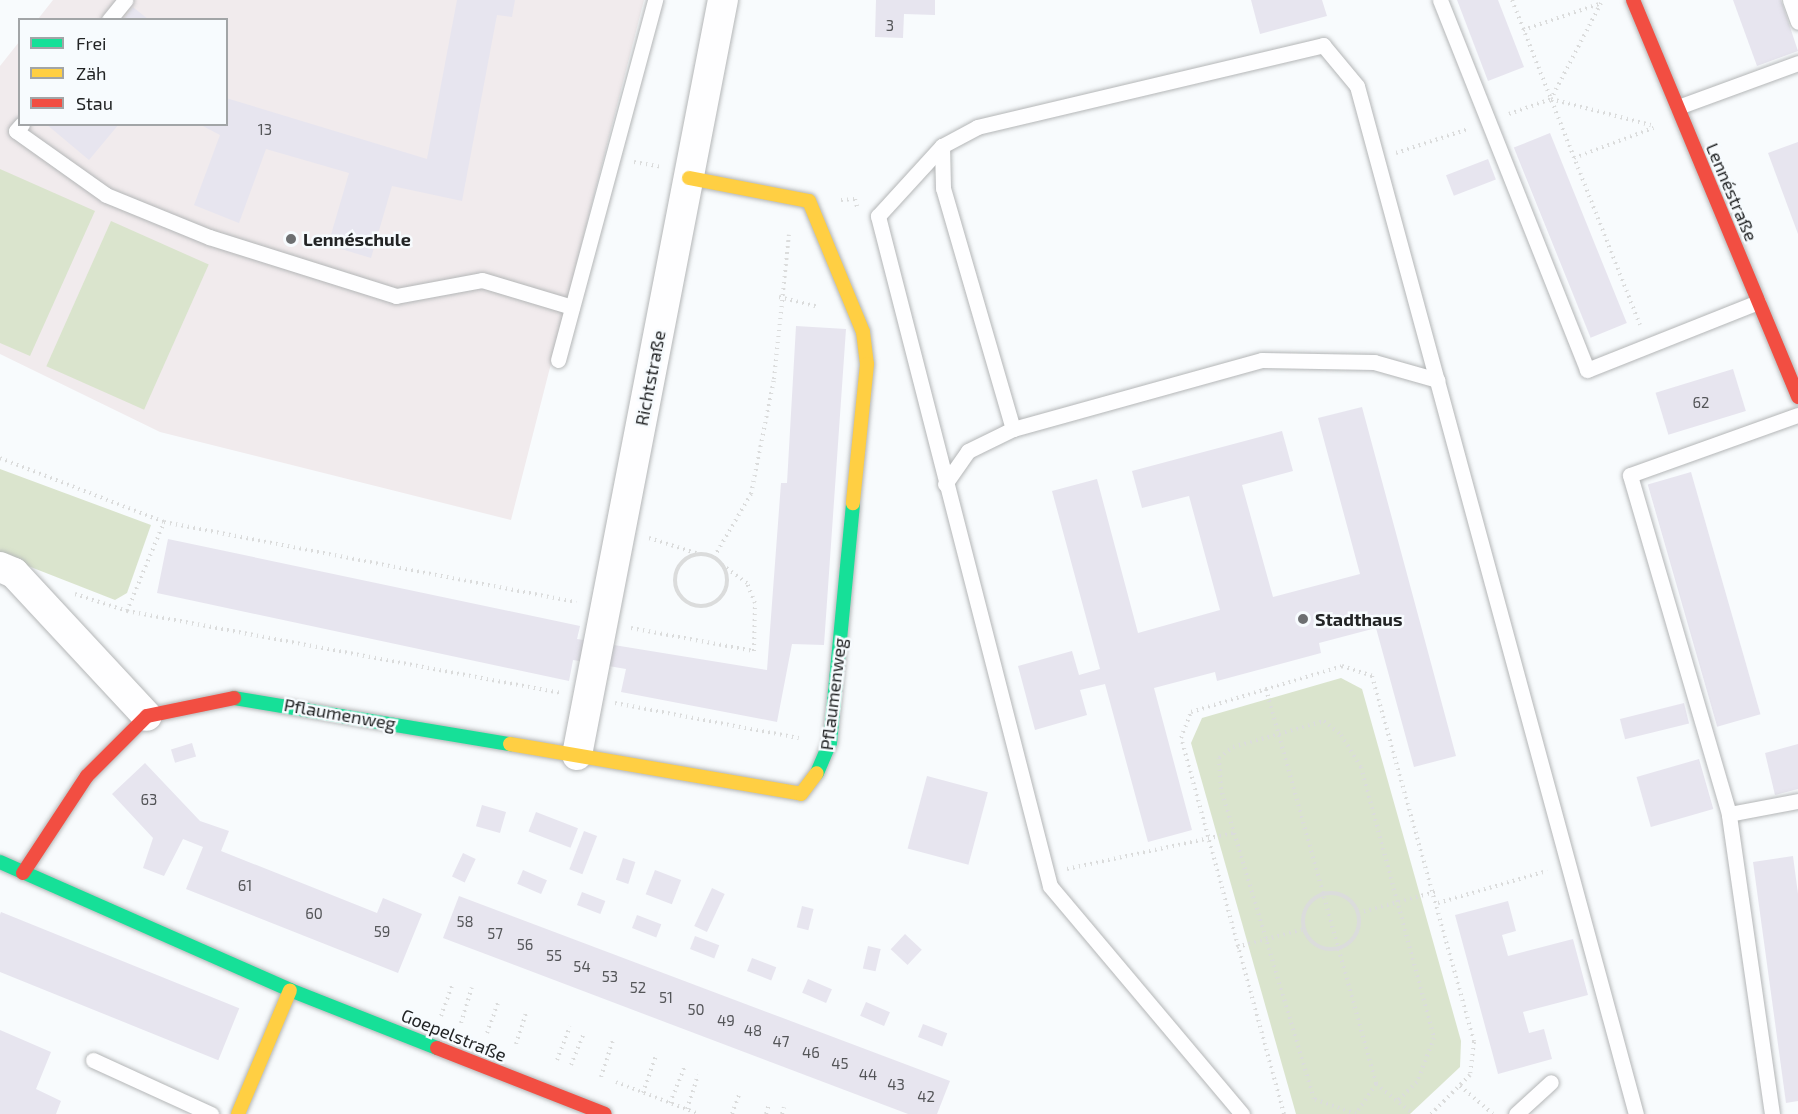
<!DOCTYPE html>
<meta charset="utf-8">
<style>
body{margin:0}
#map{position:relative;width:1798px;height:1114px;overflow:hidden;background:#f8fbfd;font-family:"Exo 2",sans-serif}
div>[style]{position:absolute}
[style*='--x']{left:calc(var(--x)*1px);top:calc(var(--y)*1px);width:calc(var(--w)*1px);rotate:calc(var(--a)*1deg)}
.education>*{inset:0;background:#f1ebed}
.green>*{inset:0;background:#dae4cd;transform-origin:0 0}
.building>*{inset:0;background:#e7e5ef;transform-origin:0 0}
.path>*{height:4px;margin-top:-2px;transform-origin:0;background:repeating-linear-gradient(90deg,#dbdcdc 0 1.5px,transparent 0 6px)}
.path>.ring{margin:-2px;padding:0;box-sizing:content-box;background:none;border:4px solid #dbdcdc;border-radius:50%}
.roads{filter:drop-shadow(0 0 2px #b4b6b7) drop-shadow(0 0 2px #b4b6b7)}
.lane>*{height:15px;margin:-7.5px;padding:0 7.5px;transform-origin:7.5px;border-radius:7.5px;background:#fefeff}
.street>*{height:30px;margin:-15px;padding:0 15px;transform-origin:15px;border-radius:15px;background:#fefeff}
.fast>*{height:14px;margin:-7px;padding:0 7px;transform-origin:7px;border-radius:7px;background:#16e098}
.slow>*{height:14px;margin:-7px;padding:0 7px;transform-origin:7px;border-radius:7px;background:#ffcf43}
.jam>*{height:14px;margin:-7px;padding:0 7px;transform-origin:7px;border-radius:7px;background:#f24e42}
.dots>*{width:16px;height:16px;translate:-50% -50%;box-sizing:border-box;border:3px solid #f7fbfe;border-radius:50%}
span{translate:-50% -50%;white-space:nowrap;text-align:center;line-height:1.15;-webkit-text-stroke:5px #f7fbfe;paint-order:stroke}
.number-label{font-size:15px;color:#545558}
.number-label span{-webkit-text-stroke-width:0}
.street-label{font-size:18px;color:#222425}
.poi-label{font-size:18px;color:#222425;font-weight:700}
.left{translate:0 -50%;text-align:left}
.legend{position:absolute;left:18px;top:18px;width:210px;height:108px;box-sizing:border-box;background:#f7fbfe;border:2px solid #a2a5a7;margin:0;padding:8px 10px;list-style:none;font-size:18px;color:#222425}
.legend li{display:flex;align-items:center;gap:12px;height:30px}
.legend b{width:30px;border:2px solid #a2a5a7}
</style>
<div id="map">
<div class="education">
<i style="clip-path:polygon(53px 0,644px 0,511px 520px,160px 432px,0 354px,0 66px,19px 42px,20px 124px,226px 124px,226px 20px,38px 19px)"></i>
</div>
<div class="green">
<i style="clip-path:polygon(0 169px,95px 211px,30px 356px,0 343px)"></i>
<i style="left:111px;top:221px;width:107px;height:159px;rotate:24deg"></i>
<i style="clip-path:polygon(0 469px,151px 525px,127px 593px,115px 600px,0 555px)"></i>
<i style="clip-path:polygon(1341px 678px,1362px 689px,1461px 1041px,1460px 1067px,1410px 1114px,1296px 1114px,1191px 743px,1202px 718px)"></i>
</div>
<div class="building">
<i style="clip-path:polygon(457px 0,515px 0,512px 17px,497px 15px,462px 201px,392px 186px,371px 258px,328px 245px,349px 173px,266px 149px,239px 223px,194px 205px,220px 135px,199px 124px,226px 124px,226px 98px,427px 159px)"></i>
<i style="clip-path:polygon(876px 0,935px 0,935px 15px,904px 14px,903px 38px,875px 37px)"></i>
<i style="clip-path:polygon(1251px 0,1322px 0,1327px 16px,1260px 34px)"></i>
<i style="clip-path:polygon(1457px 0,1498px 0,1524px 67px,1488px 81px)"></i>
<i style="clip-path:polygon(1733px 0,1781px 0,1798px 51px,1757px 66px)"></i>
<i style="clip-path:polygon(133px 7px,149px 20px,123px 20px)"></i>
<i style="clip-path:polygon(46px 124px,119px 124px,89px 160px)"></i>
<i style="left:1550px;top:133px;width:205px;height:39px;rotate:68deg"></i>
<i style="clip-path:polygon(1798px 142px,1798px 234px,1768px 153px)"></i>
<i style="left:1488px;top:159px;width:22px;height:45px;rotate:69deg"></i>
<i style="clip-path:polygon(796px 326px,846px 329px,824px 645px,792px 644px,777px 722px,621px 692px,626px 669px,573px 660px,569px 681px,157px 593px,168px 539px,580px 626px,577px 639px,767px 670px,781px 483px,787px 483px)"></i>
<i style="left:1733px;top:369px;width:44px;height:81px;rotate:73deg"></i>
<i style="clip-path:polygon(1362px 407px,1456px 756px,1414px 767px,1376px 628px,1319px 643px,1321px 653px,1217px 681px,1215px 672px,1154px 688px,1192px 830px,1148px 842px,1105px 684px,1080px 690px,1087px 715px,1035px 730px,1018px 666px,1072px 651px,1079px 675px,1100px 669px,1052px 491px,1097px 479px,1138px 633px,1220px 610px,1189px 496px,1142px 508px,1132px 471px,1282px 431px,1293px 471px,1242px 485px,1273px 597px,1360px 574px,1318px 418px)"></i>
<i style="left:1691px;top:472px;width:252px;height:45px;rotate:74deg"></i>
<i style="left:1684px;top:703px;width:21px;height:66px;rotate:76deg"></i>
<i style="left:192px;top:743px;width:14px;height:22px;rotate:73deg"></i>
<i style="clip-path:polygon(1798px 744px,1798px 789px,1775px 795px,1765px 753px)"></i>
<i style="left:1699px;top:759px;width:52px;height:65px;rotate:74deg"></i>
<i style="clip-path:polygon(145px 763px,200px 821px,229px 831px,221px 851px,377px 913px,383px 898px,422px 914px,398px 973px,186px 889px,203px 847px,183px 839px,164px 876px,143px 868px,153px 838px,112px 794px)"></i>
<i style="left:927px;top:776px;width:63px;height:75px;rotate:15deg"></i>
<i style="left:482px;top:805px;width:25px;height:22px;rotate:16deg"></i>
<i style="left:536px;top:812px;width:45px;height:21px;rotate:21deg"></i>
<i style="left:584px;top:831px;width:14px;height:41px;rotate:21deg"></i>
<i style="left:463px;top:853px;width:14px;height:26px;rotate:25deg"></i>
<i style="clip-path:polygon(1793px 856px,1798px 894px,1798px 1101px,1786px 1103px,1753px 862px)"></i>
<i style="left:623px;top:858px;width:13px;height:23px;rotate:18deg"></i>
<i style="left:523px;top:870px;width:26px;height:15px;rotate:23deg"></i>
<i style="left:655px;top:870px;width:28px;height:26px;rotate:21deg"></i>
<i style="left:712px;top:888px;width:14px;height:42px;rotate:25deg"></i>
<i style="left:582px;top:892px;width:25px;height:14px;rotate:21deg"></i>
<i style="clip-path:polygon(459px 896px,950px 1081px,937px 1114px,908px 1114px,443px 938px)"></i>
<i style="clip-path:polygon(1508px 901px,1516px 931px,1502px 935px,1508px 956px,1573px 939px,1588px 995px,1523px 1012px,1529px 1033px,1544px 1029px,1552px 1059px,1498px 1074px,1455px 915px)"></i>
<i style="left:802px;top:906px;width:12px;height:22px;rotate:14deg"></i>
<i style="left:1px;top:912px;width:257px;height:56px;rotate:22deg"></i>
<i style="left:637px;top:915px;width:26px;height:14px;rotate:21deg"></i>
<i style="left:905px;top:934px;width:23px;height:21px;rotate:43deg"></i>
<i style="left:695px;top:936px;width:26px;height:14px;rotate:21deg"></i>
<i style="left:868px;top:946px;width:13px;height:23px;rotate:13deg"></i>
<i style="left:752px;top:958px;width:26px;height:14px;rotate:21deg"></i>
<i style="left:808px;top:979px;width:26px;height:15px;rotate:23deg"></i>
<i style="left:866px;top:1002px;width:26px;height:15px;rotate:23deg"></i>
<i style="left:923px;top:1024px;width:26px;height:14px;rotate:21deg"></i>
<i style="clip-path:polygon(0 1030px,51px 1052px,36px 1089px,61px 1101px,56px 1114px,0 1114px)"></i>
</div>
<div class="path">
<i style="--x:1512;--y:0;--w:349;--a:68.5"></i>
<i style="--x:1601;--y:3;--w:108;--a:117.5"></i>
<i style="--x:1551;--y:99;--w:103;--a:14.6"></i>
<i style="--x:1523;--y:30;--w:83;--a:-18.9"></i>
<i style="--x:1509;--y:114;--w:45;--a:-19.7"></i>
<i style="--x:1396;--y:153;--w:76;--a:-18.4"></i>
<i style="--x:1574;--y:158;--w:85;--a:-20.8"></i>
<i style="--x:634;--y:162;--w:28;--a:10"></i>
<i style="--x:841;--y:200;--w:14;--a:-4"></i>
<i style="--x:855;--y:199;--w:8;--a:76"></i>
<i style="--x:779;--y:297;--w:41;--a:14"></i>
<i style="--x:0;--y:458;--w:176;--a:21.3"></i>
<i style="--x:164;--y:522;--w:420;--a:11"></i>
<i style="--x:649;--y:538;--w:52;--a:17.7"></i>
<i class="ring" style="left:675px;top:554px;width:48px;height:48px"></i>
<i style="--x:714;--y:557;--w:73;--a:-59.6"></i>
<i style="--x:751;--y:494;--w:117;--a:-78.7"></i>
<i style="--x:774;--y:379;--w:145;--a:-84.1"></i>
<i style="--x:75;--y:594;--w:55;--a:18.1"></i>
<i style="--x:127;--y:611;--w:442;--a:10.7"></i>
<i style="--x:127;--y:611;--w:96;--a:-67.4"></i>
<i style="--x:631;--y:628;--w:125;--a:10.6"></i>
<i style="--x:754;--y:651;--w:48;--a:-88.8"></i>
<i style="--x:755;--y:603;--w:22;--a:-112"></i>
<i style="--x:747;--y:583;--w:31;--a:-144"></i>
<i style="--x:1266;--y:689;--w:410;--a:74.4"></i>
<i style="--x:1376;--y:1084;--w:36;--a:124"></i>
<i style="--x:615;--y:703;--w:187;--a:10.8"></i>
<i style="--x:1067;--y:869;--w:170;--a:-12.2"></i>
<i class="ring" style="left:1303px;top:893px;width:52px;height:52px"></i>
<i style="--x:1438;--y:903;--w:114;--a:-16.4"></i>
<i style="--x:1358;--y:913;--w:80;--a:-15.3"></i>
<i style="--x:1237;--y:947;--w:69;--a:-15"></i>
<i style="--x:441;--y:1016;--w:32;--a:-70"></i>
<i style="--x:461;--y:1023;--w:37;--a:-73"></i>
<i style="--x:487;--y:1033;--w:33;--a:-70"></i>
<i style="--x:516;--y:1044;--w:32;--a:-72"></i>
<i style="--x:557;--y:1060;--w:36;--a:-69"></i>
<i style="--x:571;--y:1065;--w:35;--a:-68"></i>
<i style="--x:601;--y:1077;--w:38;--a:-72"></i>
<i style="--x:616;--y:1082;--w:89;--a:21.1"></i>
<i style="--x:1376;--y:1084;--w:48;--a:39"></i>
<i style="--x:1460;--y:1086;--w:43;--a:40.3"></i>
<i style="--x:643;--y:1093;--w:39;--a:-71"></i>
<i style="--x:670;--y:1103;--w:38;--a:-68"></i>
<i style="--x:687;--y:1109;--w:36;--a:-72"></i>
<i style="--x:732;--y:1114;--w:23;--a:-70"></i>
<i style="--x:766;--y:1114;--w:10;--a:-73"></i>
<i style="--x:782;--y:1114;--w:7;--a:-74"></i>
<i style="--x:1284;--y:1114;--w:390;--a:-105.3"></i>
<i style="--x:1181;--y:738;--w:28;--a:-69"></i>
<i style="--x:1191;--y:712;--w:158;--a:-16.9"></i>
<i style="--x:1342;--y:666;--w:32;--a:18"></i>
<i style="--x:1372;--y:676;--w:380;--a:74.4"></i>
<i style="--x:1474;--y:1042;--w:33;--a:97"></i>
<i style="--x:1470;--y:1075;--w:55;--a:135"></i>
<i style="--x:1356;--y:1114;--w:45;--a:-160.3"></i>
<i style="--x:1314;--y:1099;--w:324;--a:-106.7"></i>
<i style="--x:1221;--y:789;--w:31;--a:-94"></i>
<i style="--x:1219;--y:758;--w:18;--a:-38"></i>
<i style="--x:1233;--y:747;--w:95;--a:-15.9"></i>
<i style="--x:1324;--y:721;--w:22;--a:39"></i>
<i style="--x:1341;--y:735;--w:38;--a:58"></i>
<i style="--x:1361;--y:767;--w:281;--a:74.9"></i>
<i style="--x:1434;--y:1038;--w:47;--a:111.1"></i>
<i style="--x:1417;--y:1082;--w:28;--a:136"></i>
</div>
<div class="roads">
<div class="lane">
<i style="--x:1440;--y:0;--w:398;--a:68.3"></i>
<i style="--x:1587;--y:370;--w:184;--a:-21.7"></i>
<i style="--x:1790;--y:0;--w:23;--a:70"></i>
<i style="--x:109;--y:20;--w:26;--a:-51"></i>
<i style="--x:1678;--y:107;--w:128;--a:-20.1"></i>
<i style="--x:22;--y:124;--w:9;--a:131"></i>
<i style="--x:16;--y:131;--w:110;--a:35.4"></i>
<i style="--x:106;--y:195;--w:111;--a:22.2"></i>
<i style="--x:209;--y:237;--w:196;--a:17.5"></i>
<i style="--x:396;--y:296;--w:87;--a:-10.5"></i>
<i style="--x:482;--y:280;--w:94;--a:16.7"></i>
<i style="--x:942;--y:146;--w:42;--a:88.6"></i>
<i style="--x:943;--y:188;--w:251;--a:73.8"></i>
<i style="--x:558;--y:360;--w:373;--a:-74.9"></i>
<i style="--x:945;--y:484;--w:40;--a:-55.1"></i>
<i style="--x:968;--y:451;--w:50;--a:-26.1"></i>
<i style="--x:1013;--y:429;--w:258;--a:-15.5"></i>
<i style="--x:1262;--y:360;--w:112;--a:1"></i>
<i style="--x:1374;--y:362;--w:66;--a:15.9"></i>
<i style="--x:1729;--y:814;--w:70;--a:-10.7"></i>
<i style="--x:93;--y:1060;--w:130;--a:24.6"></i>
<i style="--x:1242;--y:1114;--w:298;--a:-130.1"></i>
<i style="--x:1050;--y:886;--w:692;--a:-104.4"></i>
<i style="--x:878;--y:216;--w:95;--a:-47.6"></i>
<i style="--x:942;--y:146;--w:40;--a:-28"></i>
<i style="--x:977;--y:127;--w:356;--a:-13.3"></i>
<i style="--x:1323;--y:45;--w:53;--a:50.3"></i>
<i style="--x:1357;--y:86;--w:1065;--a:74.82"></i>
<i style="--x:1516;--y:1114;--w:47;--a:-42.4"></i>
<i style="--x:1772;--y:1114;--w:303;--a:-98.2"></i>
<i style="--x:1729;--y:814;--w:353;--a:-106.3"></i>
<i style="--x:1630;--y:475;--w:178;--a:-19.7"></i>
</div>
<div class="street">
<i style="--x:0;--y:567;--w:15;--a:23"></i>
<i style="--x:14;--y:573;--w:195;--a:47.1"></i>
<i style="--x:577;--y:755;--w:769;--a:-79.06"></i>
</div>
<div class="fast">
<i style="--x:234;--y:698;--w:280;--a:9.5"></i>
<i style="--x:817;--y:773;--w:33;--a:-67"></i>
<i style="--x:830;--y:743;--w:241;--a:-84.5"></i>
<i style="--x:0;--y:862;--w:317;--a:23.8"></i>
<i style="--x:290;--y:990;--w:158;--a:21.5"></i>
</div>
<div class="slow">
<i style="--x:689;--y:178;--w:122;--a:10.9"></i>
<i style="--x:809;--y:201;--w:142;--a:67.6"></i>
<i style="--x:863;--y:332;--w:32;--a:83"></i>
<i style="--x:867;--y:364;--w:140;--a:95.8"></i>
<i style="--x:510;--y:744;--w:295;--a:9.7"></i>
<i style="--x:801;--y:794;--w:26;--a:-53"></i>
<i style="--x:238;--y:1114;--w:134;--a:-67.2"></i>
</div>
<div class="jam">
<i style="--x:1633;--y:0;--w:430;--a:67.4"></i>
<i style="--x:23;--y:873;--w:116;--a:-56.6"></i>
<i style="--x:87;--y:776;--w:85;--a:-45"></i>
<i style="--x:147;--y:716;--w:89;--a:-11.7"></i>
<i style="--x:437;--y:1048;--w:180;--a:21.4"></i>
</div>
</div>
<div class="dots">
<i style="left:291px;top:239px;background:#6d6f71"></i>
<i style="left:1303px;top:619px;background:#6d6f71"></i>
</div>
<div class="number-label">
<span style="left:890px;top:26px">3</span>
<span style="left:265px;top:130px">13</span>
<span style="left:1701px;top:403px">62</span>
<span style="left:149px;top:800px">63</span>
<span style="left:245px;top:886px">61</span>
<span style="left:314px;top:914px">60</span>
<span style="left:465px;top:922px">58</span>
<span style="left:382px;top:932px">59</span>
<span style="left:495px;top:934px">57</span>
<span style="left:525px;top:945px">56</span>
<span style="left:554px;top:956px">55</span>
<span style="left:582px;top:967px">54</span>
<span style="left:610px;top:977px">53</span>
<span style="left:638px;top:988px">52</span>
<span style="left:666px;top:998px">51</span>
<span style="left:696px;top:1010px">50</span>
<span style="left:726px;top:1021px">49</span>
<span style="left:753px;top:1031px">48</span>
<span style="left:781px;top:1042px">47</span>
<span style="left:811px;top:1053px">46</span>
<span style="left:840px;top:1064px">45</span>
<span style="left:868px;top:1075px">44</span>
<span style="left:896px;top:1085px">43</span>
<span style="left:926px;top:1097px">42</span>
</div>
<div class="street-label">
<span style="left:1732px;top:192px;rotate:67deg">Lennéstraße</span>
<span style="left:650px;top:378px;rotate:-79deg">Richtstraße</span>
<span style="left:833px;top:694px;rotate:-83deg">Pflaumenweg</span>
<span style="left:340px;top:714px;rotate:10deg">Pflaumenweg</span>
<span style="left:454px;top:1035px;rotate:22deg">Goepelstraße</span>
</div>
<div class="poi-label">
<span class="left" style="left:303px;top:239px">Lennéschule</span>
<span class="left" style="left:1315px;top:619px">Stadthaus</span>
</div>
<ul class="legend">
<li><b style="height:8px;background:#16e098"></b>Frei</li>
<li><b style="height:8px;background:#ffcf43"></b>Zäh</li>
<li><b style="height:8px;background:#f24e42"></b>Stau</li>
</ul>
</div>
